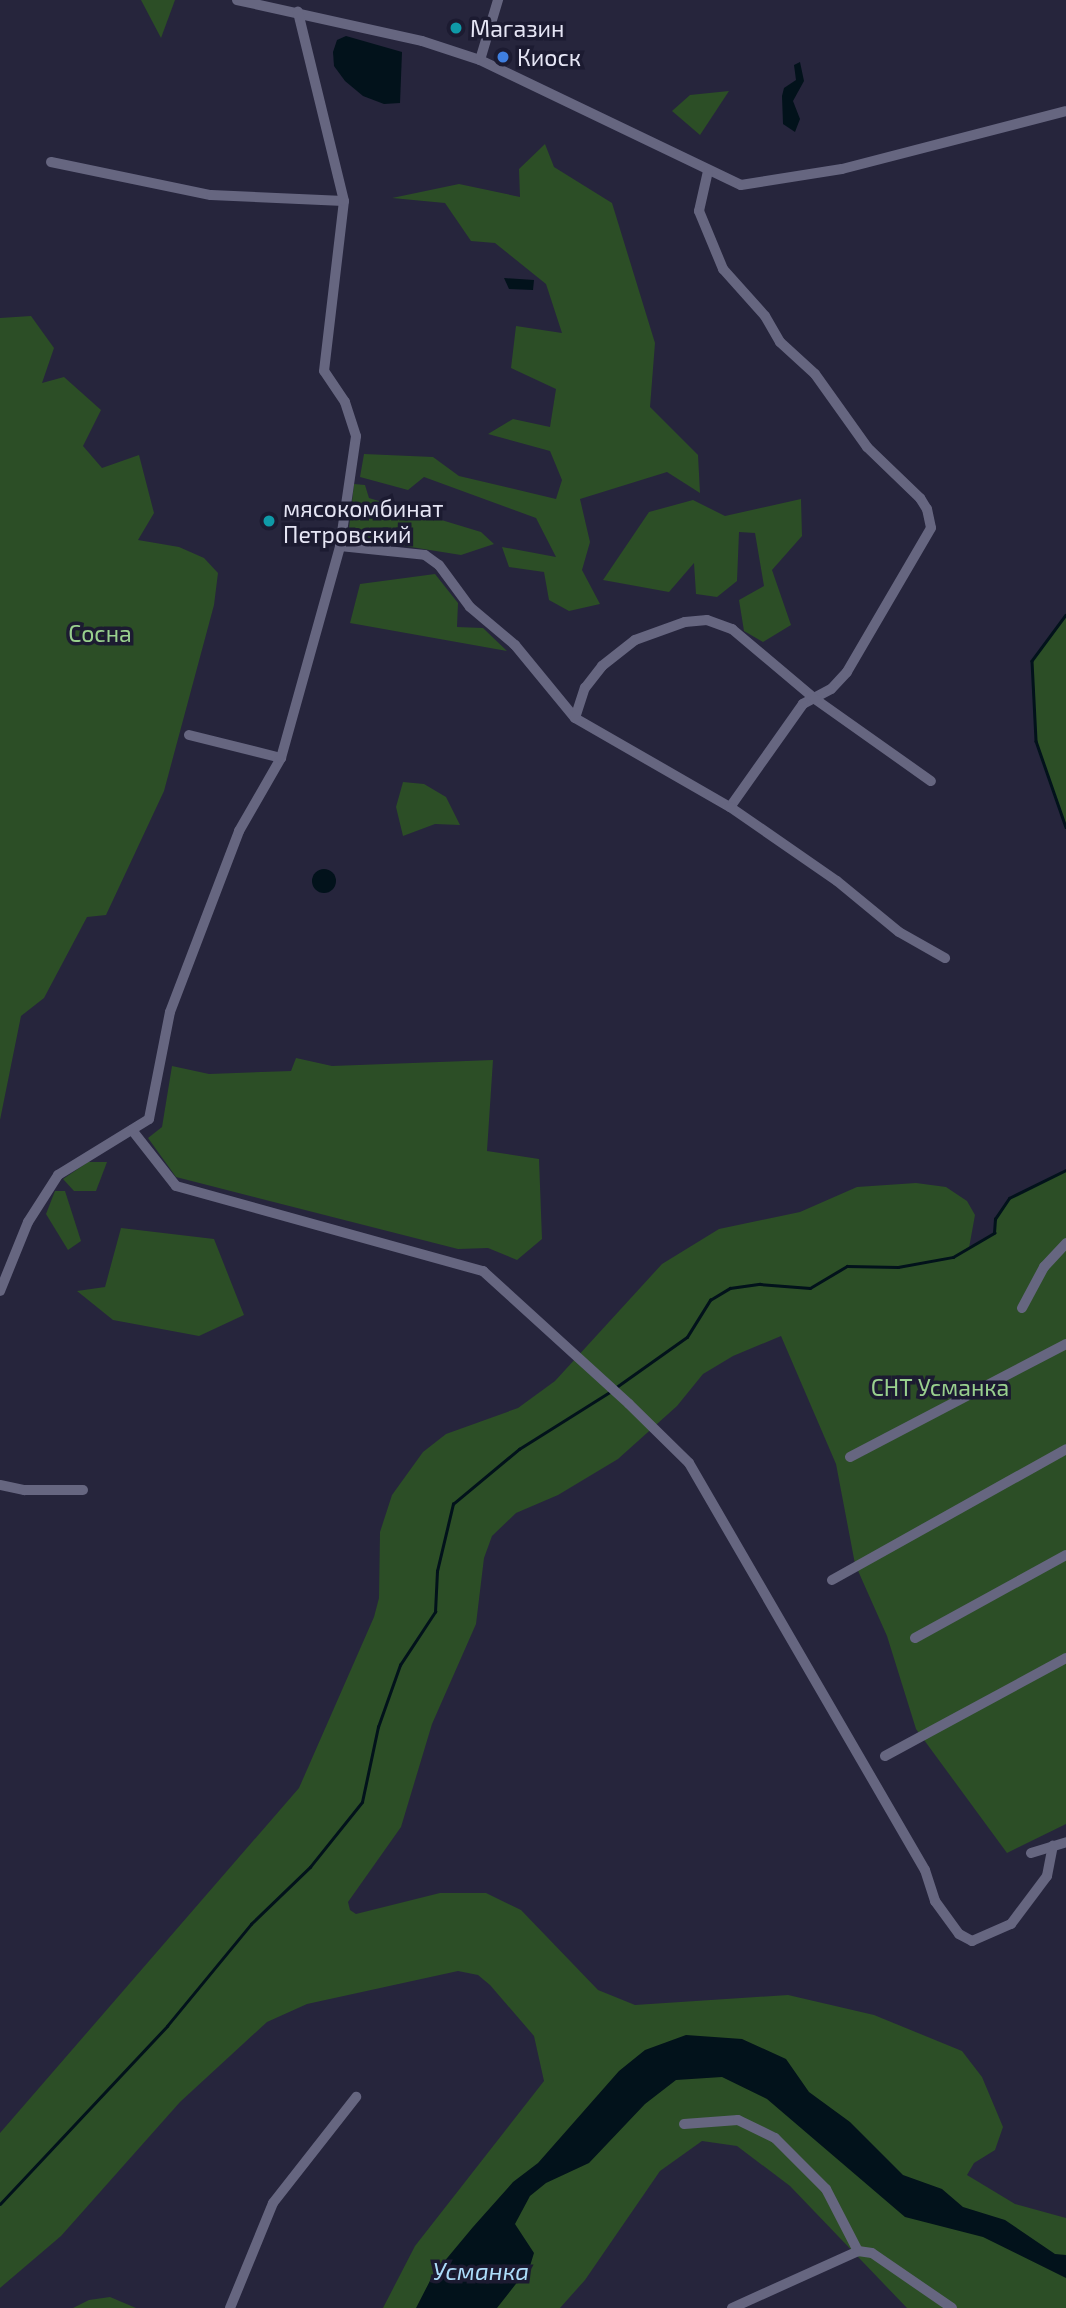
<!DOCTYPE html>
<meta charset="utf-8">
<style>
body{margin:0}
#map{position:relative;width:1066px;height:2308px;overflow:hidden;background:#26253c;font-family:"Exo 2",sans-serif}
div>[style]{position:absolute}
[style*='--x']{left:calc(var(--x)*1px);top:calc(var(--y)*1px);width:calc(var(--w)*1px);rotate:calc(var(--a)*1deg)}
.green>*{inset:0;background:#2c4e26}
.water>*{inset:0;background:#02121b}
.round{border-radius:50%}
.stream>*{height:2.5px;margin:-1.25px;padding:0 1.25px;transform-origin:1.25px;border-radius:1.25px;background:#02121b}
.street>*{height:10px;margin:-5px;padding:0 5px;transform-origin:5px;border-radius:5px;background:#666680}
.dots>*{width:19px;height:19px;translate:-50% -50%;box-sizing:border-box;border:4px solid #1c1b31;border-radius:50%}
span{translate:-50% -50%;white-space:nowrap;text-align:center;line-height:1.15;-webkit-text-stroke:7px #1c1b31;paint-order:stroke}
.poi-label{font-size:23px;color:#e5e5f4}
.left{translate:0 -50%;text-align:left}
.park-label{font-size:23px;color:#99d08e}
.water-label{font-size:24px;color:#acdcf9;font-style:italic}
</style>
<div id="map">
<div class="green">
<i style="clip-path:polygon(141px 0,175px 0,161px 38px)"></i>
<i style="clip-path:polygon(729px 91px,700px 135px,672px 111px,690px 95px)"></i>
<i style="clip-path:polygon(545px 144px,554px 167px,612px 203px,655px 343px,650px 407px,698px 455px,700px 493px,667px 472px,580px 499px,590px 542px,582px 570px,600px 604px,569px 611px,549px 600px,544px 572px,509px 567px,502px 547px,556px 557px,536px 518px,424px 477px,408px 490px,360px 477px,364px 454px,433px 457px,459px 476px,556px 499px,562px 480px,550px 451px,488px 434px,513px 419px,550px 427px,556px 389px,511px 368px,516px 326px,562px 333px,546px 284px,495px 243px,471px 241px,445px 203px,392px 198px,459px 184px,520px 197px,519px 169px)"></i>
<i style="clip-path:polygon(31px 316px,54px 348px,42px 383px,64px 377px,101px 410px,83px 446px,102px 468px,139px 455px,154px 513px,138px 540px,179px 547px,204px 558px,218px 573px,214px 605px,164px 791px,106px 915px,87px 917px,44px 998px,21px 1016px,0 1120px,0 318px)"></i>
<i style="clip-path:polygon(354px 484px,365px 485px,369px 498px,481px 532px,494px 544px,461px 555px,348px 537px)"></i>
<i style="clip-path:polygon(801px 499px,802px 536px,772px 570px,791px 625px,763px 642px,744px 631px,739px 600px,764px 586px,755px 533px,739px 532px,737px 581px,717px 597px,696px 594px,694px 563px,669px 592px,603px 580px,649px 512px,693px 500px,725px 516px)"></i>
<i style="clip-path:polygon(435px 574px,458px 603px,457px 627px,483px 628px,507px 651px,350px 623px,360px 584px)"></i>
<i style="clip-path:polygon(1066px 615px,1066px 827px,1036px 741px,1032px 661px)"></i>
<i style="clip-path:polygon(403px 782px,424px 784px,446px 797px,460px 825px,435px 824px,403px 836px,396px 807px)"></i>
<i style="clip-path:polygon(296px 1058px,332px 1066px,493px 1060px,487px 1151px,539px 1159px,542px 1239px,517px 1260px,488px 1248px,458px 1249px,176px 1177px,148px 1138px,162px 1127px,172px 1066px,209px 1074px,291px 1071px)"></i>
<i style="clip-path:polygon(88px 1162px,107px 1162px,96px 1191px,74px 1191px,63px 1179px)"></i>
<i style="clip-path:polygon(1066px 1170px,1066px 1824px,1007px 1853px,916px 1729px,887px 1636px,855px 1564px,836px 1464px,781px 1336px,733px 1356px,703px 1374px,677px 1406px,618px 1459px,558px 1495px,516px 1513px,492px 1536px,484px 1558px,476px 1624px,432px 1724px,401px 1827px,348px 1902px,350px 1910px,356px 1914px,440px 1893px,486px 1893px,521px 1910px,598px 1990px,635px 2005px,788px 1995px,874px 2015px,962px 2051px,982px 2077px,1003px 2127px,995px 2150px,974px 2163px,967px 2175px,1015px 2204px,1066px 2218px,1066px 2308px,907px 2308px,790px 2186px,737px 2146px,702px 2141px,660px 2171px,585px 2280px,560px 2308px,383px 2308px,415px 2246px,544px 2081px,534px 2036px,490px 1985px,478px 1975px,458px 1971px,307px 2004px,267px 2022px,180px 2102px,61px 2236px,0 2288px,0 2133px,299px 1788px,374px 1617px,379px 1598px,380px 1532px,392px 1495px,423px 1452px,446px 1434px,518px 1408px,555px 1381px,662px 1264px,719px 1229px,800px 1212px,857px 1187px,916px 1183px,946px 1187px,967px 1201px,975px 1215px,969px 1248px,994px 1233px,995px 1219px,1009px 1198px)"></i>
<i style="clip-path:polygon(55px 1191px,65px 1191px,81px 1241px,68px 1250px,46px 1214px)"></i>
<i style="clip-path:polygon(121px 1228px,214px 1239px,244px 1315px,199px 1336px,113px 1320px,77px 1291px,105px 1287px)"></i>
<i style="clip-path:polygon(110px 2297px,136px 2308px,73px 2308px,89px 2300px)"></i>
</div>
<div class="water">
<i style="clip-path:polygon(346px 36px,402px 52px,400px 103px,384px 104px,363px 96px,345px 81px,334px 66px,333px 52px,337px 40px)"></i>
<i style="clip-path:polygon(800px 62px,804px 81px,793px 101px,800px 119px,795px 132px,783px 124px,782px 96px,784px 88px,796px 80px,794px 65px)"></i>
<i style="clip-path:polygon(504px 278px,534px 280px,533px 290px,509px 289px)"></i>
<i class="round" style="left:312px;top:869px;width:24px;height:24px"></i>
<i style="clip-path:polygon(686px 2035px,742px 2039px,786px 2059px,809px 2092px,850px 2122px,903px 2175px,942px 2189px,963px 2207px,1005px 2220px,1055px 2254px,1066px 2255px,1066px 2278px,983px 2237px,905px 2217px,767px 2099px,722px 2077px,676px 2080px,645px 2104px,589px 2163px,546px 2183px,530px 2196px,515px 2224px,534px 2253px,530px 2266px,497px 2308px,416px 2308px,433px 2275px,473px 2227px,513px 2182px,538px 2163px,619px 2071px,645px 2050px)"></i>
</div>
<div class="stream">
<i style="--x:1066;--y:615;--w:57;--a:126.5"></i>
<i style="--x:1032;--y:661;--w:80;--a:87.1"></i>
<i style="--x:1036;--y:741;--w:91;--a:70.8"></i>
<i style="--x:615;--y:1388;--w:88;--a:-35.3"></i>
<i style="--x:687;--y:1337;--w:44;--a:-58.1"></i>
<i style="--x:710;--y:1300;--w:23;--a:-31"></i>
<i style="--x:730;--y:1288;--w:30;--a:-8"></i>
<i style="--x:760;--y:1284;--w:50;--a:4.6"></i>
<i style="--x:810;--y:1288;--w:43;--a:-30.7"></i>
<i style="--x:847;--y:1266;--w:51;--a:1.1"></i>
<i style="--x:898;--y:1267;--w:56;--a:-10.3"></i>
<i style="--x:953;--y:1257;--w:48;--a:-30.3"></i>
<i style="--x:994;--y:1233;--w:14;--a:-86"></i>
<i style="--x:995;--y:1219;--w:25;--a:-56"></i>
<i style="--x:1009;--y:1198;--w:64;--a:-26.2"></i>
<i style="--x:0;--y:2204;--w:244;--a:-46.8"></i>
<i style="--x:167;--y:2026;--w:132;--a:-50.5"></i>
<i style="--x:251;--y:1924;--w:82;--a:-44"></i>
<i style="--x:310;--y:1867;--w:83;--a:-51.3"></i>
<i style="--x:362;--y:1802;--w:77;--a:-78"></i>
<i style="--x:378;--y:1727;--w:66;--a:-70.5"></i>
<i style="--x:400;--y:1665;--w:64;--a:-56.6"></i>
<i style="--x:435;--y:1612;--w:41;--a:-87.2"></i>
<i style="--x:437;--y:1571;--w:69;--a:-76.6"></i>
<i style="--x:453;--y:1504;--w:86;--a:-39.8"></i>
<i style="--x:519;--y:1449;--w:107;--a:-32.1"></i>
</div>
<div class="street">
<i style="--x:237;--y:0;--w:189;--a:12.5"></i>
<i style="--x:422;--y:41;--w:61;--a:18.1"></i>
<i style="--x:480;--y:60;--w:289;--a:25.6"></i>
<i style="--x:741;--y:185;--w:102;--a:-9"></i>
<i style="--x:842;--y:169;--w:231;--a:-14.5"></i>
<i style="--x:480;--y:60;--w:63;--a:-73.3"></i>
<i style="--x:51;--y:162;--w:163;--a:11.7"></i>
<i style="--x:211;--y:195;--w:133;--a:2.6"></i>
<i style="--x:708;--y:171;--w:41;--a:102.7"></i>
<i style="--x:699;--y:211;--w:63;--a:67.5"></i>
<i style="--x:723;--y:269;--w:63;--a:48.2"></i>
<i style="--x:765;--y:316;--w:30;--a:60"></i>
<i style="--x:780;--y:342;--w:47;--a:42.4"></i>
<i style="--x:815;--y:374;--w:90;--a:54.5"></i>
<i style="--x:867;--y:447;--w:74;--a:43.9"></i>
<i style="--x:920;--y:498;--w:13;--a:58"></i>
<i style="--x:927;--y:509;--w:19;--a:78"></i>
<i style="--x:931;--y:528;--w:167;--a:120.3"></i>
<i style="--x:847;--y:672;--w:23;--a:133"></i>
<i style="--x:831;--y:689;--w:32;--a:152"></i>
<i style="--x:803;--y:704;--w:126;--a:125.3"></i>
<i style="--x:340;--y:546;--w:85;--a:6"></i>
<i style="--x:425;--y:555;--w:17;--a:36"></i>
<i style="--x:439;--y:565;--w:52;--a:53.6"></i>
<i style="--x:470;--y:607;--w:59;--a:40.2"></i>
<i style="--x:515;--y:645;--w:94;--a:50.6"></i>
<i style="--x:575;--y:718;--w:179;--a:29.9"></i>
<i style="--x:730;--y:807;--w:130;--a:34.7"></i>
<i style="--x:837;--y:881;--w:80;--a:39.4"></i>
<i style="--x:899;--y:932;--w:53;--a:29.5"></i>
<i style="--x:575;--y:718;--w:32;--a:-72"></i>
<i style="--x:585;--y:688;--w:28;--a:-52"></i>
<i style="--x:602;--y:666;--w:42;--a:-38.2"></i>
<i style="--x:635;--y:640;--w:53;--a:-19.8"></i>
<i style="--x:685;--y:622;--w:22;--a:-5"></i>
<i style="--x:707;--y:620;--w:27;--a:20"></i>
<i style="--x:732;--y:629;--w:109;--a:40.1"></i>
<i style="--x:815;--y:699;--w:142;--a:35.3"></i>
<i style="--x:189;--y:735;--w:95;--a:14"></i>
<i style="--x:132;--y:1130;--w:71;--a:51.8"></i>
<i style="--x:176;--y:1186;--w:319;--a:15.5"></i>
<i style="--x:483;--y:1271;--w:197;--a:42.3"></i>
<i style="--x:629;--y:1404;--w:84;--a:44.5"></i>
<i style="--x:689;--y:1463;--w:470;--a:59.9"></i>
<i style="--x:925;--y:1870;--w:33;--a:72"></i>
<i style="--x:935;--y:1901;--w:41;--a:54"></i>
<i style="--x:959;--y:1934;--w:15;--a:28"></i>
<i style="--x:972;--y:1941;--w:43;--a:-23.6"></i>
<i style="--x:1011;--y:1924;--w:60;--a:-53.1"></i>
<i style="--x:1047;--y:1876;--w:31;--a:-79"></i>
<i style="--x:0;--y:1291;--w:74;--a:-67.9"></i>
<i style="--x:28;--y:1222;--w:56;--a:-57.4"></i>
<i style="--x:58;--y:1175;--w:107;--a:-31.6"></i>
<i style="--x:149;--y:1119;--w:109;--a:-78.9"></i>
<i style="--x:170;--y:1012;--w:194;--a:-69.1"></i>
<i style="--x:239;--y:831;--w:84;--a:-60.1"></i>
<i style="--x:281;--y:758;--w:220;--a:-74.4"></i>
<i style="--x:340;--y:546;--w:111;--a:-81.7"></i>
<i style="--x:356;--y:436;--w:36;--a:-108"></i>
<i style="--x:345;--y:402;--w:37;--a:-124"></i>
<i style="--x:324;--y:371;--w:171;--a:-83.3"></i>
<i style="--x:344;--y:201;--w:195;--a:-103.7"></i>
<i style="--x:1022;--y:1308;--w:47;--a:-61.8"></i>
<i style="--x:1044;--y:1267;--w:33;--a:-47"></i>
<i style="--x:850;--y:1457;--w:244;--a:-27.6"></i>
<i style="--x:0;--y:1485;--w:25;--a:12"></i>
<i style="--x:24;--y:1490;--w:59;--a:0"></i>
<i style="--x:832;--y:1580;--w:268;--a:-29.2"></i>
<i style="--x:915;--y:1638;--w:172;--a:-28.8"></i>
<i style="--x:885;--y:1756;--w:206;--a:-28.4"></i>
<i style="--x:1031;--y:1853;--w:37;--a:-17"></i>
<i style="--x:684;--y:2124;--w:54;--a:-4.2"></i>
<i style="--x:738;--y:2120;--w:41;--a:25.9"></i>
<i style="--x:775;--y:2138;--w:72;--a:45"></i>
<i style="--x:826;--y:2189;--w:70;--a:62.7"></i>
<i style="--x:230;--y:2308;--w:113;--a:-67.7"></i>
<i style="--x:273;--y:2203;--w:135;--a:-51.9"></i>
<i style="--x:732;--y:2308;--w:138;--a:-24.3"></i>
<i style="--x:858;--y:2251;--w:14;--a:8"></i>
<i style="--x:872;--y:2253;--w:97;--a:34.5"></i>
</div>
<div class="dots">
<i style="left:456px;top:28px;background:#0f9aa8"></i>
<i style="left:503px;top:57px;background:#3f7fe0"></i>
<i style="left:269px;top:521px;background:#0f9aa8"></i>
</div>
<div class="poi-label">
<span class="left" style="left:470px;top:28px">Магазин</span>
<span class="left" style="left:517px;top:57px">Киоск</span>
<span class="left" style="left:283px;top:521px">мясокомбинат<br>Петровский</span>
</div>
<div class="park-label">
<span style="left:100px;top:633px">Сосна</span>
<span style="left:940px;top:1387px">СНТ Усманка</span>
</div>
<div class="water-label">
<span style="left:481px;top:2271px">Усманка</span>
</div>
</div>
